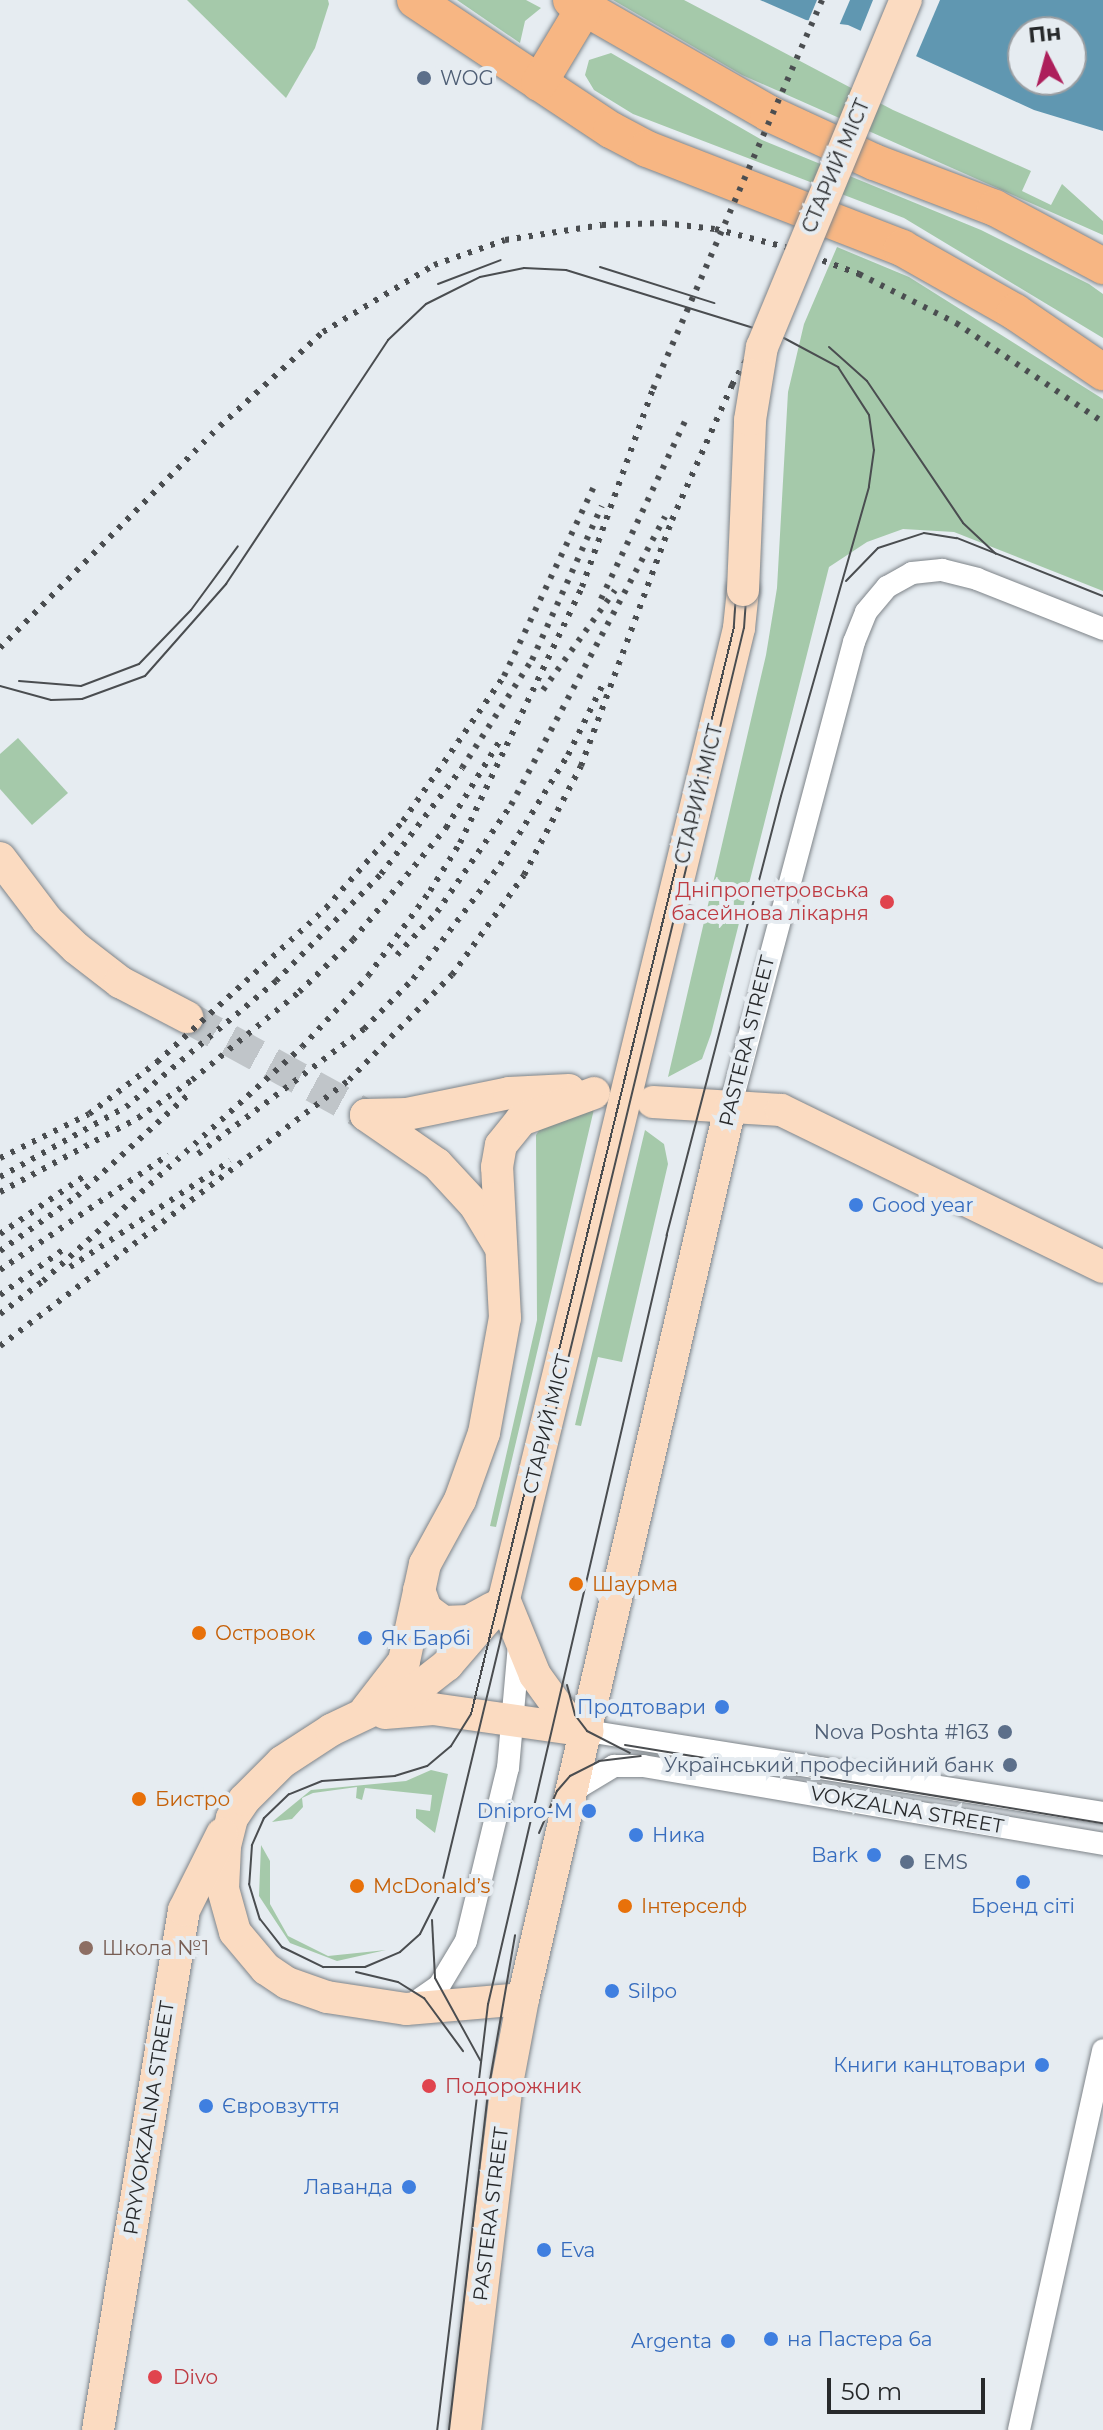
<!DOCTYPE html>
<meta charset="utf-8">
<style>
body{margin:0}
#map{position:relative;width:1103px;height:2430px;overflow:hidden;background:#e6ecf1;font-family:Montserrat,sans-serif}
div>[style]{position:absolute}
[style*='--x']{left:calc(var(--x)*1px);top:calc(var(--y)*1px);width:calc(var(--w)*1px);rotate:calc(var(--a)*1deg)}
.green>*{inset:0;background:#a5c9aa}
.water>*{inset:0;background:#6097b1}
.pier>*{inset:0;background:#e6ecf1}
.secondary-tunnel>*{height:32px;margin-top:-16px;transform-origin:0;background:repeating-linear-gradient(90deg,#c0c5c9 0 32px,transparent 0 48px)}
.roads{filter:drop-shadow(0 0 2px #7e8489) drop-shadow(0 0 2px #7e8489)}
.street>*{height:22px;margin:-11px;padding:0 11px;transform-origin:11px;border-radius:11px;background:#fff}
.secondary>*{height:32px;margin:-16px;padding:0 16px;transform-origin:16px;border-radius:16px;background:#fbdbc1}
.primary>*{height:36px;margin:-18px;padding:0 18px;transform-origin:18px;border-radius:18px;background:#f7b683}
.tram>*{height:2px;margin:-1px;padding:0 1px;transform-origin:1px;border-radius:1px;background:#4a4d50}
.rail>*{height:6px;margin-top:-3px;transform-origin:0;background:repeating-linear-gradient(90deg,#4a4d50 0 4px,transparent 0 12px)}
.bridges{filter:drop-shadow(0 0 2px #7e8489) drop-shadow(0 0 2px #7e8489)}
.secondary-bridge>*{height:32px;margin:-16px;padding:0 16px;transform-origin:16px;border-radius:16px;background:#fbdbc1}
.dots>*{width:22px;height:22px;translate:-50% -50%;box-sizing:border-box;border:4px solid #e6ecf1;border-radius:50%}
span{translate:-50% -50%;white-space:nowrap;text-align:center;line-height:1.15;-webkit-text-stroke:8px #e6ecf1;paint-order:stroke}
.service-label{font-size:20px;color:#4e5e75}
.left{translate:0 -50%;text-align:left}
.right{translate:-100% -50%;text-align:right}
.street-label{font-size:20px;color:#27292b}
.health-label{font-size:20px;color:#be3a42}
.shop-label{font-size:20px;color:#366cbe}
.food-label{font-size:20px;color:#c56008}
.education-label{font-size:20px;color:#785e54}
.north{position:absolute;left:1007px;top:16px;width:80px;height:80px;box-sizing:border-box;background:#e6ecf1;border:2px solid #9a9ea2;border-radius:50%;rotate:354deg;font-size:22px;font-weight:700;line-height:32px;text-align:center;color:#27292b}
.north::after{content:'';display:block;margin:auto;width:28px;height:36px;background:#ad1f5b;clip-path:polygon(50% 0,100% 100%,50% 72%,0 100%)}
.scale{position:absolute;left:827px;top:2378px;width:158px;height:36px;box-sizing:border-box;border:4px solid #27292b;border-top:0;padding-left:10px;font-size:24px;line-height:28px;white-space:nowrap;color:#27292b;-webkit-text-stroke:6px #e6ecf1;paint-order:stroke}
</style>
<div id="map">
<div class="green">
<i style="clip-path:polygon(187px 0,328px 0,329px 4px,315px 48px,286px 98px)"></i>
<i style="clip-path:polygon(457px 0,526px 0,541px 8px,525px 21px,520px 43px)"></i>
<i style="clip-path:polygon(613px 0,684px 0,893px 110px,1031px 171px,1022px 191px,1051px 205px,1062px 184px,1103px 221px,1103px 235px,742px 75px)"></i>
<i style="clip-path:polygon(611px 53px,762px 140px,981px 230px,1089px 284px,1103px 294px,1103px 338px,904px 218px,633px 114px,594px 90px,585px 75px,589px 60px)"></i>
<i style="clip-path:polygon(837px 247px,909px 277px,1103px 399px,1103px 591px,954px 532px,903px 529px,867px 542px,829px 567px,711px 1034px,702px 1059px,668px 1077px,766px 655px,777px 588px,788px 392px,804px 324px)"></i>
<i style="clip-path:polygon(18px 738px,68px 793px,32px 825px,0 789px,0 754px)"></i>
<i style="clip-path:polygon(594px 1109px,520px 1425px,496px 1527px,490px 1526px,537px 1320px,536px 1135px,546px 1120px)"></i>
<i style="clip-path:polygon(645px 1130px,664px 1144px,668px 1164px,622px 1362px,598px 1357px,581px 1426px,575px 1425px)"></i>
<i style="clip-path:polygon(431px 1770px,448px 1774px,435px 1833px,416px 1818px,416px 1809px,430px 1811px,432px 1795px,365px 1788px,362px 1800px,356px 1798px,357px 1787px,313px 1793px,302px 1798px,303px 1807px,292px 1819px,272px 1822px,311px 1790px,406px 1781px)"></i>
<i style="clip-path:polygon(261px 1845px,270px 1861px,270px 1904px,288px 1936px,328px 1956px,386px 1950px,337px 1961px,290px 1943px,259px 1896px)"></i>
</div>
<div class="water">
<i style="clip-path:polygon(evenodd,760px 0,1103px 0,1103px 131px,1034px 110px,848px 25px,806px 20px,760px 0,1023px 32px,1071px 32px,1071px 80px,1023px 80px,1023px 32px)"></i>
</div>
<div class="pier">
<i style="clip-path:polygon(817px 0,850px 0,838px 28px,807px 24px)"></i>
<i style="clip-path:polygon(873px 0,940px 0,914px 61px,859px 35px)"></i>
</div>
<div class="secondary-tunnel">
<i style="--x:187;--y:1017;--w:204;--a:28.7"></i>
</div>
<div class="roads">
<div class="street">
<i style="--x:730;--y:1108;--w:482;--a:-75.1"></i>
<i style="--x:854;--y:642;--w:32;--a:-68"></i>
<i style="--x:866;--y:612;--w:33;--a:-50"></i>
<i style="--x:887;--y:587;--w:29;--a:-29"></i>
<i style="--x:912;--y:573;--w:30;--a:-6"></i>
<i style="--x:942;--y:570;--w:36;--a:14"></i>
<i style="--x:977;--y:579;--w:136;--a:21.6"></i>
<i style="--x:587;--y:1731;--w:522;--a:9.03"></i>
<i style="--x:574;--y:1790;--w:47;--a:-31"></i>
<i style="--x:614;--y:1766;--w:29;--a:0"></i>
<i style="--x:643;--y:1766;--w:467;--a:9.6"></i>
<i style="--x:410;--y:2006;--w:35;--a:-35"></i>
<i style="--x:439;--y:1986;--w:52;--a:-59"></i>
<i style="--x:466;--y:1941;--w:178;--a:-76.4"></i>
<i style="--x:508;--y:1768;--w:123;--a:-84.9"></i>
<i style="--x:1019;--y:2430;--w:389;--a:-77.5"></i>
</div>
<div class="secondary">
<i style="--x:0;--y:858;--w:78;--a:52.8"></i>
<i style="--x:47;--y:920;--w:40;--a:44"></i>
<i style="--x:76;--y:948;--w:56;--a:37.7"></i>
<i style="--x:120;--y:982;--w:76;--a:27.6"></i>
<i style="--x:653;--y:1102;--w:128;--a:3.6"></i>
<i style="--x:781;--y:1110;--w:358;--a:26"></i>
<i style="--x:366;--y:1115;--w:41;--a:-1.4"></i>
<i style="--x:407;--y:1114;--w:104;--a:-11.6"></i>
<i style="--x:509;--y:1093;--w:60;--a:-2.9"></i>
<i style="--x:366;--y:1115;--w:86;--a:34.6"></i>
<i style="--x:437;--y:1164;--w:56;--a:47.2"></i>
<i style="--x:475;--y:1205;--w:47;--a:59"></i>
<i style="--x:419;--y:1590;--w:20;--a:70"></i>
<i style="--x:426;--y:1609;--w:21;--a:37"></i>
<i style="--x:443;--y:1622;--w:26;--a:-2"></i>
<i style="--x:469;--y:1621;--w:26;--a:-29"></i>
<i style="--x:504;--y:1599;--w:82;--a:67.8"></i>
<i style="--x:535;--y:1675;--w:53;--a:54.2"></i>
<i style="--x:566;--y:1718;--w:25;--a:32"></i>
<i style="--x:366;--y:1710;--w:62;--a:-52.2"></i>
<i style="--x:404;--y:1661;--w:99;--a:-77.8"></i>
<i style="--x:425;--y:1564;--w:73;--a:-61.3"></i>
<i style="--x:460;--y:1500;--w:71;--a:-70.3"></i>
<i style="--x:484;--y:1433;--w:117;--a:-79.7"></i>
<i style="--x:505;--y:1318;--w:151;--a:-93"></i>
<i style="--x:497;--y:1167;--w:22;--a:-80"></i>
<i style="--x:501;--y:1145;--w:32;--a:-51"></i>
<i style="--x:521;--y:1120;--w:78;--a:-20.3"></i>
<i style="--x:385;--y:1713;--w:48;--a:-4.8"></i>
<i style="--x:433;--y:1709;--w:156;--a:8.1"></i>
<i style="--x:523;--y:1999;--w:117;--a:175.1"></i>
<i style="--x:406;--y:2009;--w:80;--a:-171.4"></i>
<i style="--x:327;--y:1997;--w:42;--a:-160.7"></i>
<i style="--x:287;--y:1983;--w:25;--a:-146"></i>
<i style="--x:266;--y:1969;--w:48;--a:-130"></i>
<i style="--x:235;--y:1932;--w:45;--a:-105.6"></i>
<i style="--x:223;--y:1889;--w:43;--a:-87.3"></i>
<i style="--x:225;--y:1846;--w:29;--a:-76"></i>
<i style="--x:232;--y:1818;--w:22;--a:-56"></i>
<i style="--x:244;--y:1800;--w:54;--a:-45"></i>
<i style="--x:282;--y:1762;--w:59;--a:-33.1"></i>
<i style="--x:331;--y:1730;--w:93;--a:-25.5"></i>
<i style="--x:415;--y:1690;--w:41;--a:-38"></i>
<i style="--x:447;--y:1665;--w:87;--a:-49.2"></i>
<i style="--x:504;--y:1599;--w:999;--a:-76.39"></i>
<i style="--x:739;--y:628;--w:38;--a:-84"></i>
<i style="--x:98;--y:2430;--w:527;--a:-80.61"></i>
<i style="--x:184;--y:1910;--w:85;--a:-63.4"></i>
<i style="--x:465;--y:2430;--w:343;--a:-83.1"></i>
<i style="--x:506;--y:2089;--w:92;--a:-79.3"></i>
<i style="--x:523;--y:1999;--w:915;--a:-76.92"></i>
</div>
<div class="primary">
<i style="--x:415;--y:0;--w:235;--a:33.6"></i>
<i style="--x:611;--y:130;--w:41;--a:27.8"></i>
<i style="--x:647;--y:149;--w:274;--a:21.2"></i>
<i style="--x:902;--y:248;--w:130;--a:29.5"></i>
<i style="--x:1015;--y:312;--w:107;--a:34.3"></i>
<i style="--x:571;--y:0;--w:227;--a:29.8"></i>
<i style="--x:768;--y:113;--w:117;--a:24.8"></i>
<i style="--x:874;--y:162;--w:129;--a:20.8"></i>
<i style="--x:995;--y:208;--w:123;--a:28.2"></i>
<i style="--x:539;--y:83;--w:87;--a:-59"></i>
</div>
</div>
<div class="tram">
<i style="--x:901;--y:0;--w:353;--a:112.9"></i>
<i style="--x:764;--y:325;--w:45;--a:106.8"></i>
<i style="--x:751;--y:368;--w:260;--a:93.8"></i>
<i style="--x:734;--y:627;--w:1118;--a:103.6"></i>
<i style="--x:471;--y:1714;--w:38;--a:122"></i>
<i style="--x:451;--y:1746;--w:31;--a:140"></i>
<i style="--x:427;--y:1766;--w:34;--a:163"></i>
<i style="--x:395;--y:1776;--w:73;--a:176.1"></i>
<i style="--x:322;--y:1781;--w:35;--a:158"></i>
<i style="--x:289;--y:1794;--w:35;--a:136"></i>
<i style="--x:264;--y:1818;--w:30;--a:114"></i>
<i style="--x:252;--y:1845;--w:39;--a:94"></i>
<i style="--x:249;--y:1884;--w:37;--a:73"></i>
<i style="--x:260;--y:1919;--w:36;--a:52"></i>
<i style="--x:282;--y:1947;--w:46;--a:26"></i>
<i style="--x:323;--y:1967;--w:42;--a:0"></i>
<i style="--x:365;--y:1967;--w:38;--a:-23"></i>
<i style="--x:400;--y:1952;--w:27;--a:-42"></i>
<i style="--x:420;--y:1934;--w:42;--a:-63.4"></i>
<i style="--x:439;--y:1896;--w:1304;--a:-76.48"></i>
<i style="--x:744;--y:628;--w:260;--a:-86"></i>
<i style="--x:762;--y:369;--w:78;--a:-71.3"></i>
<i style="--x:787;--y:295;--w:320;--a:-67"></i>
<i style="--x:600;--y:267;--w:120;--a:17.5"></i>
<i style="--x:438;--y:284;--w:67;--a:-20.9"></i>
<i style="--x:829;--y:347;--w:51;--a:41.8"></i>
<i style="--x:867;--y:381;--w:171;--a:55.9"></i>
<i style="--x:963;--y:523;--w:45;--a:43.2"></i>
<i style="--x:846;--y:581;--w:46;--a:-45.9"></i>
<i style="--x:878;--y:548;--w:48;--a:-18.1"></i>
<i style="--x:924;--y:533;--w:33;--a:9"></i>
<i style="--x:957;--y:538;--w:157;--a:21.7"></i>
<i style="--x:19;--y:681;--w:62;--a:4.6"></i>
<i style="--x:81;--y:686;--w:62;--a:-20.8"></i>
<i style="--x:139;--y:664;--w:75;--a:-46.1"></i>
<i style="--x:191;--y:610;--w:79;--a:-53.7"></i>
<i style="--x:0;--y:686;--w:53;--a:15.4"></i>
<i style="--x:51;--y:700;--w:31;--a:-2"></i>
<i style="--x:82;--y:699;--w:67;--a:-20.1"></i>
<i style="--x:145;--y:676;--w:123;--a:-48.6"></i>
<i style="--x:226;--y:584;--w:293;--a:-56.4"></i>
<i style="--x:388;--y:340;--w:52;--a:-43.5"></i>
<i style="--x:426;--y:304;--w:60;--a:-26.6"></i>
<i style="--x:480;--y:277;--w:45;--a:-11.6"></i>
<i style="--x:524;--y:268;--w:42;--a:2.7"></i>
<i style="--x:566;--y:270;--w:226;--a:17.2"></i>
<i style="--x:782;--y:337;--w:64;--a:28.2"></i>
<i style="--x:838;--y:367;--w:57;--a:57.1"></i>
<i style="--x:869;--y:415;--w:35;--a:82"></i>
<i style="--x:874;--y:450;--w:37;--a:98"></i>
<i style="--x:869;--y:487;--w:321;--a:105.9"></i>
<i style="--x:781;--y:796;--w:454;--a:104.6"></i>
<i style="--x:667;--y:1235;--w:790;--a:103.1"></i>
<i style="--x:488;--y:2004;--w:429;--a:96.8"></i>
<i style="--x:567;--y:1685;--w:31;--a:75"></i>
<i style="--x:575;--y:1715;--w:20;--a:53"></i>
<i style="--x:587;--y:1731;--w:48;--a:27.1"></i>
<i style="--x:625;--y:1745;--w:484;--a:9.3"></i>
<i style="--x:539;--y:1833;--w:46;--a:-66.8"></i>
<i style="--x:557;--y:1791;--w:20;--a:-49"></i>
<i style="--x:570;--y:1776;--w:33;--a:-27"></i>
<i style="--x:599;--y:1761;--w:42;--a:-6.8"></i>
<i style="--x:432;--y:1920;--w:58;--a:87"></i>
<i style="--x:435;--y:1978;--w:94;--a:61.2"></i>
<i style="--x:356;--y:1972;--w:43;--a:13.4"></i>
<i style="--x:398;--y:1982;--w:31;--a:32"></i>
<i style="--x:424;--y:1998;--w:66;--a:53.7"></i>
<i style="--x:449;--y:2430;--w:346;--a:-83.4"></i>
<i style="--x:489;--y:2086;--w:153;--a:-80.2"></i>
</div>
<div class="rail">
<i style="--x:601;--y:599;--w:204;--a:-64.7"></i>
<i style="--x:0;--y:648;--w:313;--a:-45.3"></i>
<i style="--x:220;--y:426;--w:139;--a:-42.4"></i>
<i style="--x:323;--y:332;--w:130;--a:-31.1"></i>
<i style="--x:434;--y:265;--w:75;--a:-19.4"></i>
<i style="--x:505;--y:240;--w:98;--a:-8.8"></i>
<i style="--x:602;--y:225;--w:61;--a:-1.9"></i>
<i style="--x:663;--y:223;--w:52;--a:6.6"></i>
<i style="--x:715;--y:229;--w:76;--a:14.4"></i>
<i style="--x:789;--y:248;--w:75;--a:20.4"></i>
<i style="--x:859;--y:274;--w:109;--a:26.8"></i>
<i style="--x:956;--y:323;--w:177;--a:34"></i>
<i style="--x:543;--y:690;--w:123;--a:-54.2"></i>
<i style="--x:397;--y:955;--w:59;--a:-47.1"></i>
<i style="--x:437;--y:912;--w:130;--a:-55.3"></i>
<i style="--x:511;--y:805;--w:327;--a:-61.9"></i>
<i style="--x:198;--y:1154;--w:208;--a:-37"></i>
<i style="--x:364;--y:1029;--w:70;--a:-45.6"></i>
<i style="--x:413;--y:979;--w:143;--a:-52.7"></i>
<i style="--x:500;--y:865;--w:129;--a:-58.3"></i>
<i style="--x:568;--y:755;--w:81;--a:-63.7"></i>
<i style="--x:0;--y:1158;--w:99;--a:-26.3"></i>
<i style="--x:89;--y:1114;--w:86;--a:-37.4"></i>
<i style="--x:157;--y:1062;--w:229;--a:-42.3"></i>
<i style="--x:326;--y:908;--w:116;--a:-48.5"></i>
<i style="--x:403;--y:821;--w:177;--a:-55.1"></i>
<i style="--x:504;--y:676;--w:212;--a:-64.6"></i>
<i style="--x:0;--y:1177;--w:144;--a:-29.1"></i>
<i style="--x:126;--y:1107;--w:196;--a:-40"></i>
<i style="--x:276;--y:981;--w:150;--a:-45.5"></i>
<i style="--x:381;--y:874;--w:133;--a:-52.6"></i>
<i style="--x:462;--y:768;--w:129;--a:-57.1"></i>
<i style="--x:532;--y:660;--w:169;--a:-65.6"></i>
<i style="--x:0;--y:1192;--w:157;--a:-28.2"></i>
<i style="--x:138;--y:1118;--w:66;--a:-35.1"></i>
<i style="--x:192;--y:1080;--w:139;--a:-39.4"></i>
<i style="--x:299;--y:992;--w:75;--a:-43.9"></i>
<i style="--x:353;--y:940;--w:146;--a:-50.3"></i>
<i style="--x:446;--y:828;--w:105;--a:-58.3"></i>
<i style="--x:0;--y:1234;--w:101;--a:-34.5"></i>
<i style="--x:0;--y:1251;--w:95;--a:-35.5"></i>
<i style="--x:77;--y:1196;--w:153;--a:-42.3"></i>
<i style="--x:70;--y:1267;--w:192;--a:-33.5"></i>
<i style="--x:0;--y:1270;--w:204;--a:-34.4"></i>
<i style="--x:0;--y:1295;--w:79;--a:-35.7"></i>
<i style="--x:0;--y:1314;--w:54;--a:-37.5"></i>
<i style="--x:43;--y:1281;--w:349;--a:-42.1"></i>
<i style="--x:302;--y:1047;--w:97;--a:-47.1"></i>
<i style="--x:368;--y:976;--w:105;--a:-53.9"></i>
<i style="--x:430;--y:891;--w:57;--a:-58"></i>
<i style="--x:460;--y:843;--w:284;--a:-64.5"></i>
<i style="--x:582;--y:587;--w:210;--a:-70.3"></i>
<i style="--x:653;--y:389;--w:424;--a:-66.5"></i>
<i style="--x:0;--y:1346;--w:439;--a:-37.3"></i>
<i style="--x:349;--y:1080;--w:147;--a:-45.6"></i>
<i style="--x:452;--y:975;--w:123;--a:-54.2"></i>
<i style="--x:524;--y:875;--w:123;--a:-62.4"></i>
<i style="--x:581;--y:766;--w:262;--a:-69.7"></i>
<i style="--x:672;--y:520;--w:148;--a:-66"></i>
<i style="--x:732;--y:385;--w:77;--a:-60.4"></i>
<i style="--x:770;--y:318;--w:345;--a:-67"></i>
</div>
<div class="bridges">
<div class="secondary-bridge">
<i style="--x:743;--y:590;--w:170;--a:-87.6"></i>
<i style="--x:750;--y:420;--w:74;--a:-80.7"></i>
<i style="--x:762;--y:347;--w:376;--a:-67.5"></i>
</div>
</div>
<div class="dots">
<i style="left:424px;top:78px;background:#5c6f8a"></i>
<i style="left:887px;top:902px;background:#e0444e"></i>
<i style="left:856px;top:1205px;background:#3f7fe0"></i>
<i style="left:576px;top:1584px;background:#e8710a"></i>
<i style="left:199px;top:1633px;background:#e8710a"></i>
<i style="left:365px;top:1638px;background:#3f7fe0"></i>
<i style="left:722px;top:1707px;background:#3f7fe0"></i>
<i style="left:1005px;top:1732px;background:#5c6f8a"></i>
<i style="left:1010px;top:1765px;background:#5c6f8a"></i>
<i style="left:139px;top:1799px;background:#e8710a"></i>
<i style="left:589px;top:1811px;background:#3f7fe0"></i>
<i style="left:636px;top:1835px;background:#3f7fe0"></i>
<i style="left:874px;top:1855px;background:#3f7fe0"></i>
<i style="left:907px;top:1862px;background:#5c6f8a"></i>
<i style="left:1023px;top:1882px;background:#3f7fe0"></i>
<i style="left:357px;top:1886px;background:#e8710a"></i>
<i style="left:625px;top:1906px;background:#e8710a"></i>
<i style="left:86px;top:1948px;background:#8d6e63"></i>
<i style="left:612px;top:1991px;background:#3f7fe0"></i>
<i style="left:1042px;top:2065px;background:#3f7fe0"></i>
<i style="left:429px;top:2086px;background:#e0444e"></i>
<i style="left:206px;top:2106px;background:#3f7fe0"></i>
<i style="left:409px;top:2187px;background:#3f7fe0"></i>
<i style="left:544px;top:2250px;background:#3f7fe0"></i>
<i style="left:771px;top:2339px;background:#3f7fe0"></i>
<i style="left:728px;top:2341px;background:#3f7fe0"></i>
<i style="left:155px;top:2377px;background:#e0444e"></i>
</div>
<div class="service-label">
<span class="left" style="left:440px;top:78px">WOG</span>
<span class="right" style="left:989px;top:1732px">Nova Poshta #163</span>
<span class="right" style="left:994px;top:1765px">Український професійний банк</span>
<span class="left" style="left:923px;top:1862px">EMS</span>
</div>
<div class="street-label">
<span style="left:836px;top:166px;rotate:-67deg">СТАРИЙ МІСТ</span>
<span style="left:699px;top:794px;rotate:-76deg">СТАРИЙ МІСТ</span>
<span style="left:747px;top:1041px;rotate:-76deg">PASTERA STREET</span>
<span style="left:547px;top:1424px;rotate:-76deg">СТАРИЙ МІСТ</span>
<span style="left:907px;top:1810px;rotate:10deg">VOKZALNA STREET</span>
<span style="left:149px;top:2118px;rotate:-81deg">PRYVOKZALNA STREET</span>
<span style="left:491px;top:2214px;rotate:-83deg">PASTERA STREET</span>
</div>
<div class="health-label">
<span class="right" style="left:869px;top:902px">Дніпропетровська<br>басейнова лікарня</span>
<span class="left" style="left:445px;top:2086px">Подорожник</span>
<span class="left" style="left:173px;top:2377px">Divo</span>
</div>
<div class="shop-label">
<span class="left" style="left:872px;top:1205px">Good year</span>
<span class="left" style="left:381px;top:1638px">Як Барбі</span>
<span class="right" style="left:706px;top:1707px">Продтовари</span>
<span class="right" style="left:573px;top:1811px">Dnipro-M</span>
<span class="left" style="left:652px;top:1835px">Ника</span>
<span class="right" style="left:858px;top:1855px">Bark</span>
<span style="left:1023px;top:1906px">Бренд сіті</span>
<span class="left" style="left:628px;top:1991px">Silpo</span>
<span class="right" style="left:1026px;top:2065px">Книги канцтовари</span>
<span class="left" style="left:222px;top:2106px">Євровзуття</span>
<span class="right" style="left:393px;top:2187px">Лаванда</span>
<span class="left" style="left:560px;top:2250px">Eva</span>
<span class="left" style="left:787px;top:2339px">на Пастера 6а</span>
<span class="right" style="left:712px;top:2341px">Argenta</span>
</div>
<div class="food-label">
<span class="left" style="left:592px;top:1584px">Шаурма</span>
<span class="left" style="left:215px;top:1633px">Островок</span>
<span class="left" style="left:155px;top:1799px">Бистро</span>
<span class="left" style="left:373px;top:1886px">McDonald’s</span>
<span class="left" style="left:641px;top:1906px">Інтерселф</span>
</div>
<div class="education-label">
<span class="left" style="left:102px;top:1948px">Школа №1</span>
</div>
<div class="north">Пн</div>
<div class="scale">50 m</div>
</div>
